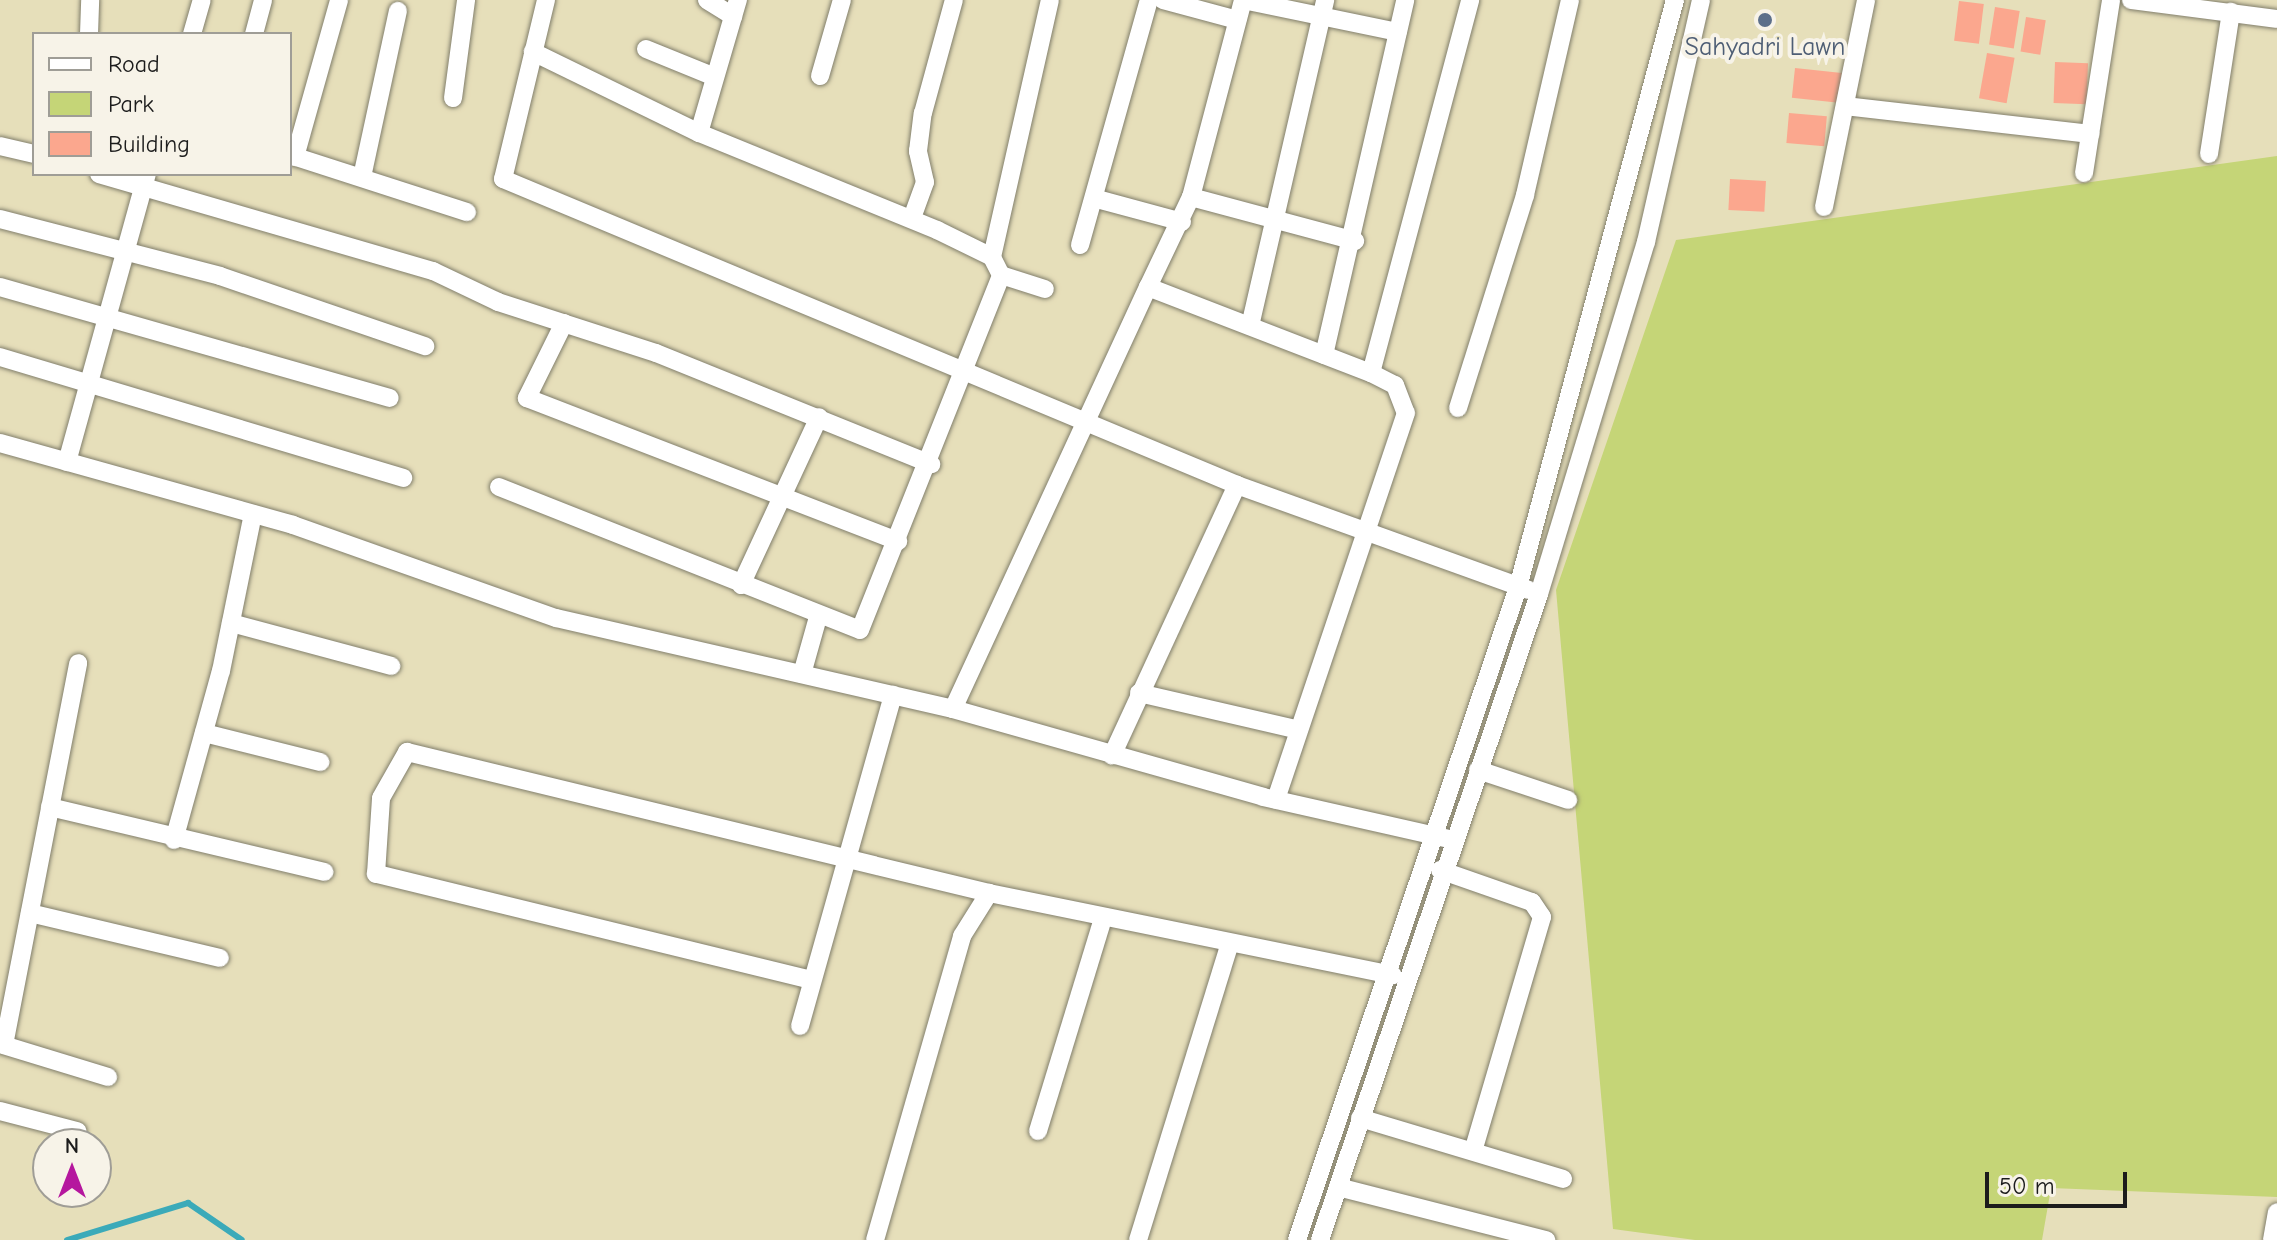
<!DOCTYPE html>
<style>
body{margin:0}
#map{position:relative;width:2277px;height:1240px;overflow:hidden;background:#e6dfba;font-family:"Comic Neue",sans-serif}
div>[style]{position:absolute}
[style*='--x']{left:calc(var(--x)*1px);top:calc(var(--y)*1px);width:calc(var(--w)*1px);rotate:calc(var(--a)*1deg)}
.green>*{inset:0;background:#c5d577}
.stream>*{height:6px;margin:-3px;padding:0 3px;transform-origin:3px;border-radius:3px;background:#3baab9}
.building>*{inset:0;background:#fba78e;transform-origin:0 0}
.roads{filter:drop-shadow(0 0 2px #817e6b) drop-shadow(0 0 2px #817e6b)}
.minor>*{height:18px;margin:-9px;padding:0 9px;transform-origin:9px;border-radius:9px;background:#fff}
.dots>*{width:22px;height:22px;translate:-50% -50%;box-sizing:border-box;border:4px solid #f7f3e8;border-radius:50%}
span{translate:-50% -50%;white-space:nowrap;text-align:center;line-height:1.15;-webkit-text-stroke:8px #f7f3e8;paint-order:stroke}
.service-label{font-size:26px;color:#4e5e75}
.legend{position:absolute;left:32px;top:32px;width:260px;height:144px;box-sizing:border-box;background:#f7f3e8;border:2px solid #9f9d96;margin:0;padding:10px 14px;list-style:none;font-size:24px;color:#1c1c1c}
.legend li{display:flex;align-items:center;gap:16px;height:40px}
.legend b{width:40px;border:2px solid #9f9d96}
.north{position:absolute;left:32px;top:1128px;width:80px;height:80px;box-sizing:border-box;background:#f7f3e8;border:2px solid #9f9d96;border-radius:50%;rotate:0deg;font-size:22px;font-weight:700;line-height:32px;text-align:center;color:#1c1c1c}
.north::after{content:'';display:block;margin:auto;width:28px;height:36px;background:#b5179e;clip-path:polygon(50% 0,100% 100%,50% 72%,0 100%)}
.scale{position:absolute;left:1985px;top:1172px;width:142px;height:36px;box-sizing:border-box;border:4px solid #1c1c1c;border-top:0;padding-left:10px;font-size:24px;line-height:28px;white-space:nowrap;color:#1c1c1c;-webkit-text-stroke:6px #f7f3e8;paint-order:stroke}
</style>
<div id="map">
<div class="green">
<i style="clip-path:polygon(2277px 156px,2277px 1197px,2051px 1188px,2042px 1240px,1695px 1240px,1613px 1229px,1556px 590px,1676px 240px)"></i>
</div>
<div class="stream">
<i style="--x:67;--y:1240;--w:127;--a:-17"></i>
<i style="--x:188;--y:1203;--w:65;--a:34.4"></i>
</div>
<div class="building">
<i style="left:1959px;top:1px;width:25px;height:40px;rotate:7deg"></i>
<i style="left:1995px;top:7px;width:25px;height:38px;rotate:9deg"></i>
<i style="left:2026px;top:17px;width:20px;height:35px;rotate:9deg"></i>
<i style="left:1987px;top:53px;width:28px;height:46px;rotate:10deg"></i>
<i style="left:2055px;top:62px;width:33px;height:41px;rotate:2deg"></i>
<i style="left:1795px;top:68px;width:47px;height:30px;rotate:6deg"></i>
<i style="left:1789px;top:113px;width:38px;height:30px;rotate:5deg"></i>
<i style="left:1730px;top:179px;width:36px;height:31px;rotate:3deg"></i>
</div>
<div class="roads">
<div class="minor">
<i style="--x:546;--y:0;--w:184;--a:103.5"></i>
<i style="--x:503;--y:179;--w:795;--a:22.63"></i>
<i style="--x:1237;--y:485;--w:298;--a:114.8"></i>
<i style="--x:707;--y:0;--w:31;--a:32"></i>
<i style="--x:1163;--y:0;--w:77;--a:15.1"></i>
<i style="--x:1243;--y:0;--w:158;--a:11.7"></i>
<i style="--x:2131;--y:0;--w:147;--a:7.4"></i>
<i style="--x:89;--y:34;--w:34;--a:-88"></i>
<i style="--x:192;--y:34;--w:35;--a:-74"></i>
<i style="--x:254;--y:34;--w:35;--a:-75"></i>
<i style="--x:646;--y:49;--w:74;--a:22.1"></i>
<i style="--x:820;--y:76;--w:79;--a:-73.9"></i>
<i style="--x:453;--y:98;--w:99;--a:-82.4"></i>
<i style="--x:1845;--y:106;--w:247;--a:6.5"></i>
<i style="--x:699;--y:133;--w:139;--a:-73.7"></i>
<i style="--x:0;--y:146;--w:35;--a:13"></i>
<i style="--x:2209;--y:154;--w:144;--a:-81.2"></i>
<i style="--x:290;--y:155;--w:186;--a:17.9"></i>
<i style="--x:295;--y:157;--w:163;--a:-74.3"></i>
<i style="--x:2084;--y:173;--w:175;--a:-81.1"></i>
<i style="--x:99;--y:174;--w:348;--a:16.2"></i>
<i style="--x:433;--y:271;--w:72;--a:25.5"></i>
<i style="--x:498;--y:302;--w:166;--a:17.9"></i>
<i style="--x:656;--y:353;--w:297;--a:22"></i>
<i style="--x:362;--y:177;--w:170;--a:-77.8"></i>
<i style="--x:1191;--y:197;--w:170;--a:15"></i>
<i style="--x:1097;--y:199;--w:88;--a:15.1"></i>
<i style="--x:1824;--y:207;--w:211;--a:-78.5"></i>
<i style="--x:912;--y:218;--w:38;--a:-70"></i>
<i style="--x:925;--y:182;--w:32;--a:-103"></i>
<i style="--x:918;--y:151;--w:38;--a:-83"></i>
<i style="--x:923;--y:113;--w:117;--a:-74.7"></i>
<i style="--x:0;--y:219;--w:227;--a:14.5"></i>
<i style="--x:220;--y:276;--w:217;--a:18.9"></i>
<i style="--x:1080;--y:245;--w:255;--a:-74.3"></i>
<i style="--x:992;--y:257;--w:263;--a:-77.3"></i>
<i style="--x:1001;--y:275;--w:46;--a:17.7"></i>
<i style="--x:0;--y:287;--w:405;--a:15.9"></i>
<i style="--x:1148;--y:287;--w:100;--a:-64.5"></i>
<i style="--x:1191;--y:197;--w:204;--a:-75.2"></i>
<i style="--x:564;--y:323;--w:84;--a:116.3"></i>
<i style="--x:527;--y:398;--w:398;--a:21.1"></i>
<i style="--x:1250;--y:326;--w:335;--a:-77"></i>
<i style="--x:1324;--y:355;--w:364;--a:-77.1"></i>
<i style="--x:0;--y:357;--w:421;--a:16.7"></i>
<i style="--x:1371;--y:373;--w:386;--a:-75.1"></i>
<i style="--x:1458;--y:408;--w:223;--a:-72.5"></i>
<i style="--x:1525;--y:195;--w:200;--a:-77"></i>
<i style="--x:0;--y:443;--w:304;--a:15.6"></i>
<i style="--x:293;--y:525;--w:279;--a:19.5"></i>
<i style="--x:556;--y:618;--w:407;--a:12.9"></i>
<i style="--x:953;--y:709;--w:322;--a:15.8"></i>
<i style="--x:1263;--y:797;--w:192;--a:12.7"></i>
<i style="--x:67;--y:462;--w:299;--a:-74.5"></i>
<i style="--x:1237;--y:485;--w:310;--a:19.8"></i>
<i style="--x:499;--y:487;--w:388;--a:21.6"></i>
<i style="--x:860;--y:630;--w:382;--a:-68.3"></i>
<i style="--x:1001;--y:275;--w:20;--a:-117"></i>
<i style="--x:992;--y:257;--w:61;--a:-153.9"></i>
<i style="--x:937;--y:230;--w:257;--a:-157.8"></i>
<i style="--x:699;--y:133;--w:185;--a:-154"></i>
<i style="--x:741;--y:585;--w:185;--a:-65.1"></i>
<i style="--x:231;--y:623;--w:166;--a:15"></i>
<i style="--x:802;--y:674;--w:59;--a:-74.3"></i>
<i style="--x:1139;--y:693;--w:164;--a:13"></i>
<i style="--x:953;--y:709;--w:465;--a:-65.2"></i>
<i style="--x:1148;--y:287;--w:239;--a:21.1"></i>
<i style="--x:1371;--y:373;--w:27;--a:27"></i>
<i style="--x:1395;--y:385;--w:30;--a:69"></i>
<i style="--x:1406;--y:413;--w:408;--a:108.6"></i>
<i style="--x:204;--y:733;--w:120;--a:14"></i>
<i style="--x:1478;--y:770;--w:95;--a:18.4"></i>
<i style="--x:50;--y:807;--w:282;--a:13.3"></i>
<i style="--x:174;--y:840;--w:175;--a:-74.5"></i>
<i style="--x:221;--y:671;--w:160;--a:-78.5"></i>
<i style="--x:1440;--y:870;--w:97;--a:19.2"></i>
<i style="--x:1532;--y:902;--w:18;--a:56"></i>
<i style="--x:1542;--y:917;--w:244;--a:106.4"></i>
<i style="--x:30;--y:913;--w:195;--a:13.3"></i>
<i style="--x:812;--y:980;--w:449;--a:-166.3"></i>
<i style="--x:376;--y:874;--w:76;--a:-86.2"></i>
<i style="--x:381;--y:798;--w:53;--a:-60.5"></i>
<i style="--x:407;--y:752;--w:599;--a:13.62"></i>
<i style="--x:800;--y:1026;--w:344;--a:-74.3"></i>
<i style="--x:0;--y:1044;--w:113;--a:17"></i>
<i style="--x:4;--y:1045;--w:389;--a:-79"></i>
<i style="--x:0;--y:1111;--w:80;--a:14.6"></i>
<i style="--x:1360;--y:1118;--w:212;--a:16.7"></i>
<i style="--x:1038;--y:1131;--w:223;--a:-73"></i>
<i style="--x:1338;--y:1187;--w:215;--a:14.3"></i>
<i style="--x:875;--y:1240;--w:316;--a:-74"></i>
<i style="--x:962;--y:936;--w:51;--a:-57.9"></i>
<i style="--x:989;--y:893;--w:412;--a:11.5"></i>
<i style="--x:1138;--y:1240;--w:308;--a:-72.8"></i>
<i style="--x:1297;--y:1240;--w:689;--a:-71.3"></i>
<i style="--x:1518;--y:587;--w:608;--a:-75.03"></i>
<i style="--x:1320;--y:1240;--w:682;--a:-71.27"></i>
<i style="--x:1539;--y:594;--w:368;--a:-73.1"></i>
<i style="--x:1646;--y:242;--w:248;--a:-77.2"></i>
<i style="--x:2272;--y:1240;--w:28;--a:-80"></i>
</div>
</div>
<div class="dots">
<i style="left:1765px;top:20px;background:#5c6f8a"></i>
</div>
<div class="service-label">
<span style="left:1765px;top:48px">Sahyadri Lawn</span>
</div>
<ul class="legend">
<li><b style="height:10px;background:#fff"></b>Road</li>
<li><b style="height:22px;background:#c5d577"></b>Park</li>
<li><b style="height:22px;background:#fba78e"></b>Building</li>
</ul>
<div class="north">N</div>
<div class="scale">50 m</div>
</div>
